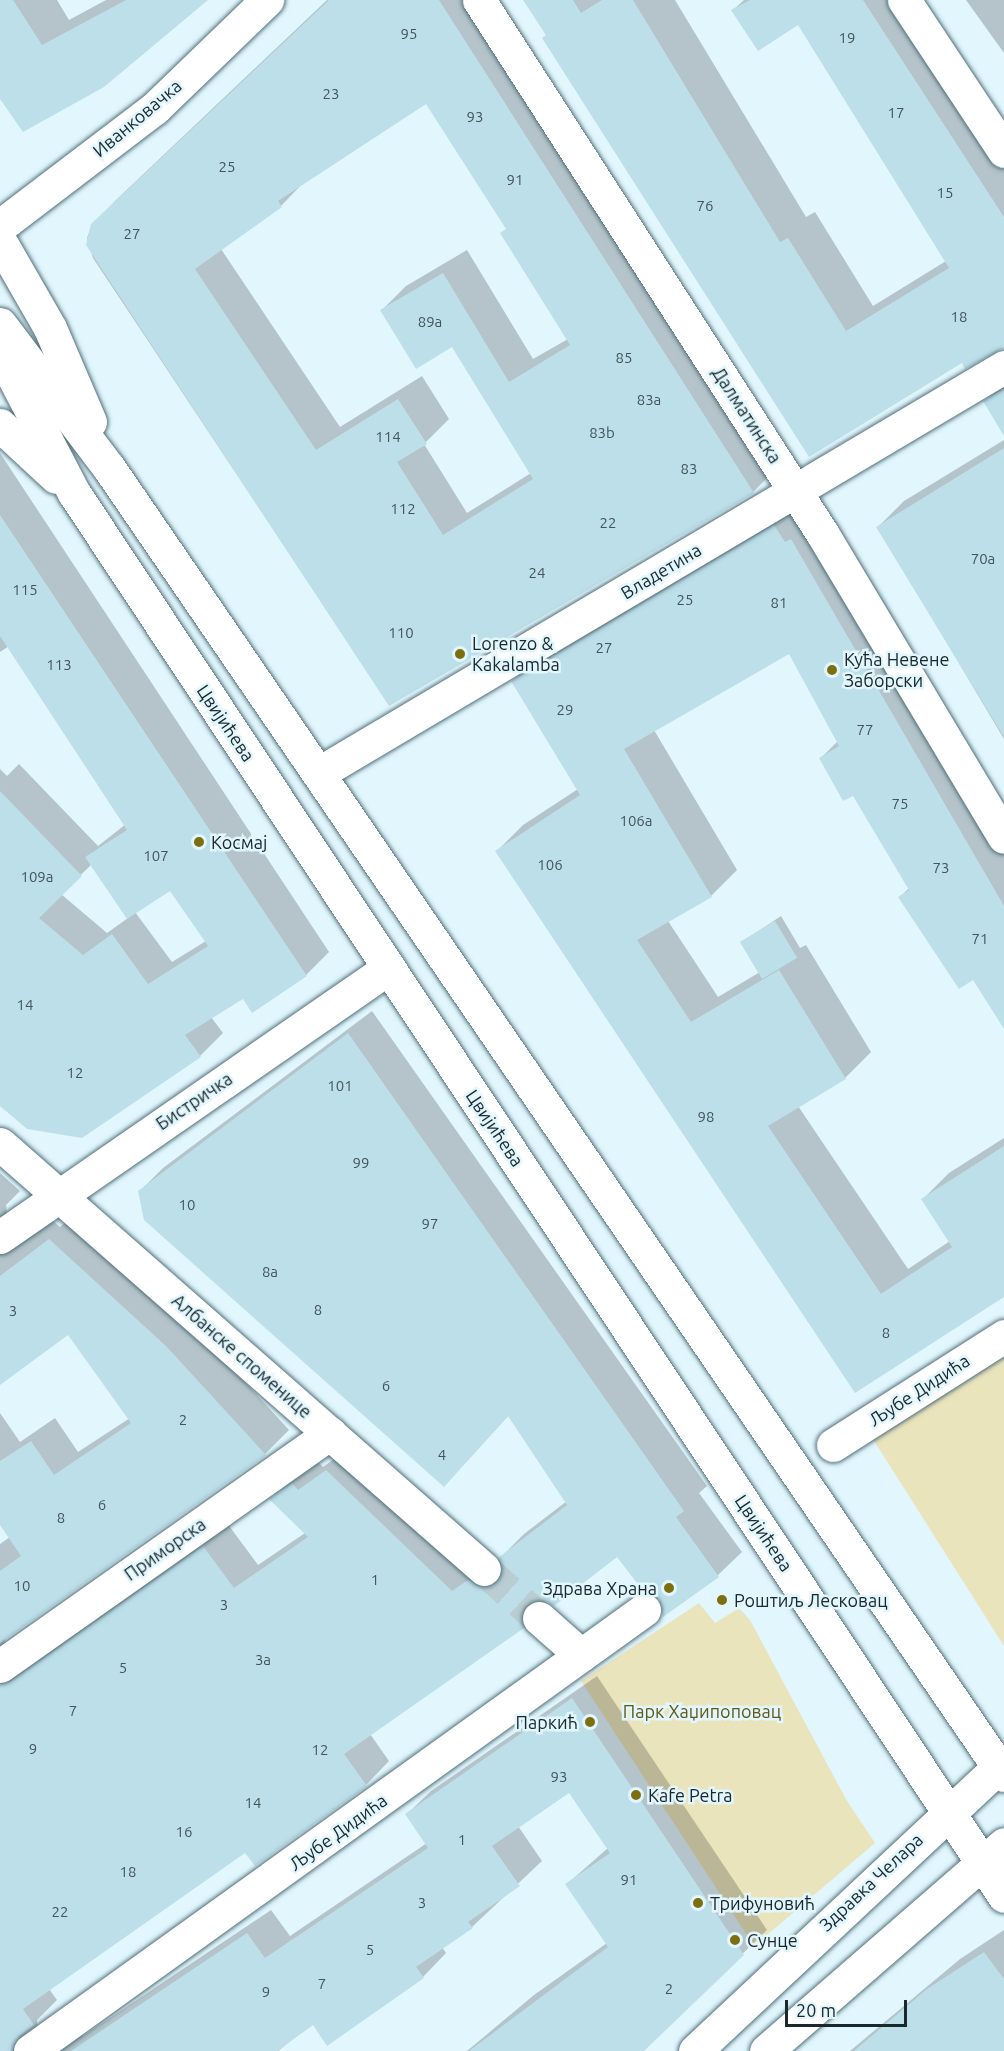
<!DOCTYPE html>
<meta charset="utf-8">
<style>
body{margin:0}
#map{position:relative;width:1004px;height:2051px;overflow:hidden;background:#e1f6fd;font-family:Ubuntu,sans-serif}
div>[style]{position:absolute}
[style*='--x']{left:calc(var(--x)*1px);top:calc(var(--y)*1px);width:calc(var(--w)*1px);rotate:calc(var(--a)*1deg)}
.green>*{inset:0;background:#eae4bc}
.shadow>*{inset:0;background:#0003}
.building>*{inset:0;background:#bddfea;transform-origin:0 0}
.minor-tunnel>*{height:33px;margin-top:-16.5px;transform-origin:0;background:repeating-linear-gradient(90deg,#b9cdd3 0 33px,transparent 0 49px)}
.roads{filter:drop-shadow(0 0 2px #516f7a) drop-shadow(0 0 2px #516f7a)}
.pedestrian>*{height:33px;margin:-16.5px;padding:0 16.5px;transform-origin:16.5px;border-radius:16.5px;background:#fff}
.minor>*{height:33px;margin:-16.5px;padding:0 16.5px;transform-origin:16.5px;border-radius:16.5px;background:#fff}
.secondary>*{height:33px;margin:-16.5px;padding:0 16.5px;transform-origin:16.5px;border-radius:16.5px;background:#fff}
.dots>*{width:16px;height:16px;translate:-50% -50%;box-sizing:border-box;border:3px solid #e1f6fd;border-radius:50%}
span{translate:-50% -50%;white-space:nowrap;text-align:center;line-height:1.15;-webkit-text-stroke:5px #e1f6fd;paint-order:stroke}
.number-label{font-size:15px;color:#43555b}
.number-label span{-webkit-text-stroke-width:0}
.street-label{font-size:18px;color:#1a272b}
.poi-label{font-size:18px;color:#1a272b}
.left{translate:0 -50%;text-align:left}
.right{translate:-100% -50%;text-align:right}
.park-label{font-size:18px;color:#625815}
.scale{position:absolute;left:785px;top:2000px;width:122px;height:27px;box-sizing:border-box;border:3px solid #1a272b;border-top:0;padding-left:8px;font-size:18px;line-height:21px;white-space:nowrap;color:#1a272b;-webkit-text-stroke:4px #e1f6fd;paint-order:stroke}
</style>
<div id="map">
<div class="green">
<i style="clip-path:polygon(1004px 1330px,1004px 1646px,864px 1425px)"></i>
<i style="clip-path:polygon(699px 1603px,715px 1623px,739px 1608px,750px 1620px,847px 1801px,875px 1843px,754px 1946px,581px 1681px)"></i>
</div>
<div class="shadow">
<i style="clip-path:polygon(0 0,57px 0,69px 20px,106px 0,205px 0,103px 86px,0 96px)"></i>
<i style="clip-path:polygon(evenodd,327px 0,476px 0,777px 468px,753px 492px,389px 704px,93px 258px,87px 238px,92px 225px,116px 200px,327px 0,427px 102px,507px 228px,568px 339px,533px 359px,467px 250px,406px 286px,382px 310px,453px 345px,531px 473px,467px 513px,424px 444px,449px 419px,422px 376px,340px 427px,221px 249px,281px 206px,304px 182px,427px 102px)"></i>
<i style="clip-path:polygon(524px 0,675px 0,806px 217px,815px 212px,873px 306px,946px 261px,799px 23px,733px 10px,744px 0,907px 0,1004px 148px,1004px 347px,962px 361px,810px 455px)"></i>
<i style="clip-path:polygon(966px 0,1004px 0,1004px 53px)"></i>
<i style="clip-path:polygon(1004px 383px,1004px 433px,985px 401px)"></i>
<i style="clip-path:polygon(1004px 440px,1004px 739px,878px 527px,904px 501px)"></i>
<i style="clip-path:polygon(evenodd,0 453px,329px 952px,306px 975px,253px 1011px,243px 997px,211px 1017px,223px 1033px,200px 1056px,0 1102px,0 769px,7px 776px,19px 764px,98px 846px,126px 824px,9px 646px,0 652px,0 453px,92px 864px,128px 918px,107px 933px,61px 894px,92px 864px,0 453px,171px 889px,206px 941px,172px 962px,135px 912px,171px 889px)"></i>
<i style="clip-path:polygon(801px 500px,1004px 835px,1004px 1024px,974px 978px,900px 897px,909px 888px,853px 794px,821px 758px,838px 741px,790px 652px,654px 730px,737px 870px,711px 896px,668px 921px,718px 997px,760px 972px,742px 942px,781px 916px,800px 948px,806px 945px,871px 1052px,845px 1078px,798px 1106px,908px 1269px,950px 1241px,923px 1199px,949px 1173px,1004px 1138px,1004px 1295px,855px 1391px,497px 851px,523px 825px,578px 789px,513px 681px,539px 655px)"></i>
<i style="clip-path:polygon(372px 1011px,707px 1486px,699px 1493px,742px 1552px,718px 1575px,664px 1614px,660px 1598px,617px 1555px,546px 1600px,523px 1627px,370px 1734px,389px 1761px,366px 1785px,245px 1851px,49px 1989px,57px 2000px,37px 2020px,38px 2038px,81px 2033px,83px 2036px,271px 1910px,290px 1936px,427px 1843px,407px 1814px,431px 1791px,597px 1676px,767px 1930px,642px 2051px,467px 2051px,534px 1995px,607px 1943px,567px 1884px,608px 1848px,569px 1791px,518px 1826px,542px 1861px,472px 1927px,442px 1947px,446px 1953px,423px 1977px,313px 2023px,278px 2051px,0 2051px,0 1544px,10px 1537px,0 1522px,0 1413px,20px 1442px,55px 1418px,78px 1452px,130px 1418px,68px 1333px,0 1383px,0 1173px,20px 1191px,6px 1205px,8px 1224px,51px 1219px,60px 1227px,74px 1216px,190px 1322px,289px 1430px,265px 1454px,7px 1636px,4px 1643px,16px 1660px,227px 1523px,258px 1565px,305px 1533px,271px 1499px,316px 1460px,323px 1467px,351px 1447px,501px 1562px,500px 1558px,524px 1534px,567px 1501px,509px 1415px,467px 1461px,139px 1192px,163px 1168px)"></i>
<i style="clip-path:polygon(1004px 1930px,1004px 2051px,850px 2051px,960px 1959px)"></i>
</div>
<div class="building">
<i style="clip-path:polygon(0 0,13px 0,42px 45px,126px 0,208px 0,104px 87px,23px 132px,0 99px)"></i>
<i style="clip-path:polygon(evenodd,329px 0,439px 0,754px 493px,389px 706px,86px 245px,91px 224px,329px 0,426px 104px,506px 229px,500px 233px,570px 345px,509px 382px,443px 273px,380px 310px,416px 369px,452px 347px,533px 479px,443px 535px,397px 462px,427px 444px,398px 399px,316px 450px,195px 269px,282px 207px,278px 201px,426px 104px)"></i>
<i style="clip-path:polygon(523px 0,573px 0,581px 13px,602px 0,633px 0,780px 242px,788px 238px,846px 331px,949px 268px,798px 25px,758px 51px,731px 10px,750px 0,863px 0,1004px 217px,1004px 348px,965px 369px,962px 363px,809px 457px,542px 38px,546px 35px)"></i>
<i style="clip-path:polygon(1004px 389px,1004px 436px,983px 401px)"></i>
<i style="clip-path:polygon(1004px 448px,1004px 737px,876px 527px)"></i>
<i style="clip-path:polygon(0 515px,307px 976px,252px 1013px,243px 999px,185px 1035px,201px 1057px,82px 1138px,27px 1129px,0 1106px,0 791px,82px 876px,39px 918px,83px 955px,112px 934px,148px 984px,208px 946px,170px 891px,127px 919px,85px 857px,127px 830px,0 636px)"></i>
<i style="clip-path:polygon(774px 525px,785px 542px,791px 539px,1004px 906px,1004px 1029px,973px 980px,959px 989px,898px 897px,909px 890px,853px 796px,843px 801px,819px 758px,839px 746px,789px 654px,624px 749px,712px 897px,637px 940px,691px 1022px,779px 970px,846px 1079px,768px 1126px,881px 1294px,952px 1247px,921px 1199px,1004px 1146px,1004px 1297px,855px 1393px,495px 851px,580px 795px,511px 681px)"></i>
<i style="left:775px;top:921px;width:43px;height:41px;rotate:59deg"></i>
<i style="clip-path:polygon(348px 1033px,684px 1511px,676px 1517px,719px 1577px,663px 1617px,659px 1599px,643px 1591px,617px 1557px,554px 1606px,543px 1600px,532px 1600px,521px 1614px,524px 1628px,344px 1754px,367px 1786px,255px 1866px,245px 1853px,23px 2009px,34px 2025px,19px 2036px,12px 2051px,0 2051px,0 1684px,11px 1681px,203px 1546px,234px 1588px,308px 1537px,269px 1499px,292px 1483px,298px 1490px,326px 1470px,452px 1591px,468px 1580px,481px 1587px,498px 1582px,502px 1572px,498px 1558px,567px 1505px,508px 1416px,444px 1487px,144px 1220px,138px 1191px)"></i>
<i style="clip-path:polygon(49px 1239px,166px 1346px,266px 1455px,0 1643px,0 1571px,21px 1556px,0 1525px,0 1461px,31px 1441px,54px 1475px,131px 1423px,68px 1335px,0 1385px,0 1276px)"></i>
<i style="clip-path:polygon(572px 1698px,744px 1955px,644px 2051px,469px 2051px,608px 1947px,565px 1884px,610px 1853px,569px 1793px,492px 1846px,520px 1886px,468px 1922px,473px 1928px,416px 1967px,424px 1978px,327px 2046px,313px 2025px,277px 2051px,71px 2051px,247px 1933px,265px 1958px,428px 1848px,405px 1814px)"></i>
<i style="clip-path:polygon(984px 1952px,1004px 1979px,1004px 2051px,854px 2051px,927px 1989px)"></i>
</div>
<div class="minor-tunnel">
<i style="--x:484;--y:1569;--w:74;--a:41.7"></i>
</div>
<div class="roads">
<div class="pedestrian">
<i style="--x:833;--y:1445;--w:203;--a:-32.5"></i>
</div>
<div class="minor">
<i style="--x:479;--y:0;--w:634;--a:57.24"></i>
<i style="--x:822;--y:533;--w:354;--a:59.1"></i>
<i style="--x:904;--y:0;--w:181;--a:56.5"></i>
<i style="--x:0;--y:226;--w:195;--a:-37.3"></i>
<i style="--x:155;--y:108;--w:156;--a:-44"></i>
<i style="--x:319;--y:773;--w:796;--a:-30.66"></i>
<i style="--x:0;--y:1144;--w:644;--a:41.29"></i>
<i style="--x:0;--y:1237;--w:473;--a:-34.7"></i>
<i style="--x:539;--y:1618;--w:56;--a:41.4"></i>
<i style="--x:0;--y:1666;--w:404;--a:-35.2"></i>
<i style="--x:30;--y:2051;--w:756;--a:-35.69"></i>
</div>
<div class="secondary">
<i style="--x:0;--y:241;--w:100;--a:60.1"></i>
<i style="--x:50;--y:328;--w:102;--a:66.9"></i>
<i style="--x:0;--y:324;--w:181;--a:52.9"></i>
<i style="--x:109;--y:468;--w:1584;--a:55.6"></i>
<i style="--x:0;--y:351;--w:160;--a:62.5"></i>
<i style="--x:74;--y:493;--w:1683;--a:56.46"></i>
<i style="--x:0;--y:425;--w:76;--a:42.9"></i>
<i style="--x:695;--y:2051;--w:423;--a:-43.1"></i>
<i style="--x:766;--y:2051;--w:315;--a:-41"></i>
</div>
</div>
<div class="dots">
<i style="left:460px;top:654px;background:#7d6f0d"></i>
<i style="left:832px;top:670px;background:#7d6f0d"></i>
<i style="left:199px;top:842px;background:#7d6f0d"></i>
<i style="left:669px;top:1588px;background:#7d6f0d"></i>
<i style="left:722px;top:1600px;background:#7d6f0d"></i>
<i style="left:590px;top:1722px;background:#7d6f0d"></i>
<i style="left:636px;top:1795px;background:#7d6f0d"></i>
<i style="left:698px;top:1903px;background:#7d6f0d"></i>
<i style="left:735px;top:1940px;background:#7d6f0d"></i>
</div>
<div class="number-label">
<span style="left:409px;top:34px">95</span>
<span style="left:847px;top:38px">19</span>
<span style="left:331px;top:94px">23</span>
<span style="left:896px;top:113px">17</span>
<span style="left:475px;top:117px">93</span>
<span style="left:227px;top:167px">25</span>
<span style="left:515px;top:180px">91</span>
<span style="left:945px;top:193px">15</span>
<span style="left:705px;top:206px">76</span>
<span style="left:132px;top:234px">27</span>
<span style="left:959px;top:317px">18</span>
<span style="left:430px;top:322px">89a</span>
<span style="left:624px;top:358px">85</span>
<span style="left:649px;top:400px">83a</span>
<span style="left:602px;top:433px">83b</span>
<span style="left:388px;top:437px">114</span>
<span style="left:689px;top:469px">83</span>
<span style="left:403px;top:509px">112</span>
<span style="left:608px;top:523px">22</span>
<span style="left:983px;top:559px">70a</span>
<span style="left:537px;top:573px">24</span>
<span style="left:25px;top:590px">115</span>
<span style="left:685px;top:600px">25</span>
<span style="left:779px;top:603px">81</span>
<span style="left:401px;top:633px">110</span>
<span style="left:604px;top:648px">27</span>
<span style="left:59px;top:665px">113</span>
<span style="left:565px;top:710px">29</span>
<span style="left:865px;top:730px">77</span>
<span style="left:900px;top:804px">75</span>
<span style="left:636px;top:821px">106a</span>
<span style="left:156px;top:856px">107</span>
<span style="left:550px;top:865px">106</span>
<span style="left:941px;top:868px">73</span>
<span style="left:37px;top:877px">109a</span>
<span style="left:980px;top:939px">71</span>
<span style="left:25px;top:1005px">14</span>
<span style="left:75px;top:1073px">12</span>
<span style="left:340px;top:1086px">101</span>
<span style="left:706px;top:1117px">98</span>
<span style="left:361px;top:1163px">99</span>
<span style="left:187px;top:1205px">10</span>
<span style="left:430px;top:1224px">97</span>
<span style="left:270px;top:1272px">8a</span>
<span style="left:318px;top:1310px">8</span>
<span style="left:13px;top:1311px">3</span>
<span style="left:886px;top:1333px">8</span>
<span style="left:386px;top:1386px">6</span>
<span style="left:183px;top:1420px">2</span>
<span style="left:442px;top:1455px">4</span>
<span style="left:102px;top:1505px">6</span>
<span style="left:61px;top:1518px">8</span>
<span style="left:375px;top:1580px">1</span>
<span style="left:22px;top:1586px">10</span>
<span style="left:224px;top:1605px">3</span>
<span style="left:263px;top:1660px">3a</span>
<span style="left:123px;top:1668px">5</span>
<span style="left:73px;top:1711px">7</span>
<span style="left:33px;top:1749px">9</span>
<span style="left:320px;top:1750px">12</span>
<span style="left:559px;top:1777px">93</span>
<span style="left:253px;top:1803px">14</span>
<span style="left:184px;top:1832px">16</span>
<span style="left:462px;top:1840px">1</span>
<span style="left:128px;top:1872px">18</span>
<span style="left:629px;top:1880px">91</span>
<span style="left:422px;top:1903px">3</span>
<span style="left:60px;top:1912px">22</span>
<span style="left:370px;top:1950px">5</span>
<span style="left:322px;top:1984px">7</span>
<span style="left:669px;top:1989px">2</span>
<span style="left:266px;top:1992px">9</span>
</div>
<div class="street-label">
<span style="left:137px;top:118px;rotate:-40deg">Иванковачка</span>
<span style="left:747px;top:415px;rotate:57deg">Далматинска</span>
<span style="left:661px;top:571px;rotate:-31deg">Владетина</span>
<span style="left:226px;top:723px;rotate:56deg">Цвијићева</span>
<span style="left:194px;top:1101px;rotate:-34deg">Бистричка</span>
<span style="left:495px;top:1128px;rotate:56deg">Цвијићева</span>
<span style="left:242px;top:1356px;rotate:41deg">Албанске споменице</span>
<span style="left:919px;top:1390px;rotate:-33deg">Љубе Дидића</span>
<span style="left:764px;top:1533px;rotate:56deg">Цвијићева</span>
<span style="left:165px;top:1549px;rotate:-35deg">Приморска</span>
<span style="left:338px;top:1832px;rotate:-36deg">Љубе Дидића</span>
<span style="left:871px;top:1882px;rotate:-43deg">Здравка Челара</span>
</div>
<div class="poi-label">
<span class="left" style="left:472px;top:654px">Lorenzo &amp;<br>Kakalamba</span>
<span class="left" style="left:844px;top:670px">Кућа Невене<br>Заборски</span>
<span class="left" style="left:211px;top:842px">Космај</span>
<span class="right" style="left:657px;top:1588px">Здрава Храна</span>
<span class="left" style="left:734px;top:1600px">Роштиљ Лесковац</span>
<span class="right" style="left:578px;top:1722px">Паркић</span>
<span class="left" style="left:648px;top:1795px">Kafe Petra</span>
<span class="left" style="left:710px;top:1903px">Трифуновић</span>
<span class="left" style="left:747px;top:1940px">Сунце</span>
</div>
<div class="park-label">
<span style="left:702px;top:1711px">Парк Хаџипоповац</span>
</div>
<div class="scale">20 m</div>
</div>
